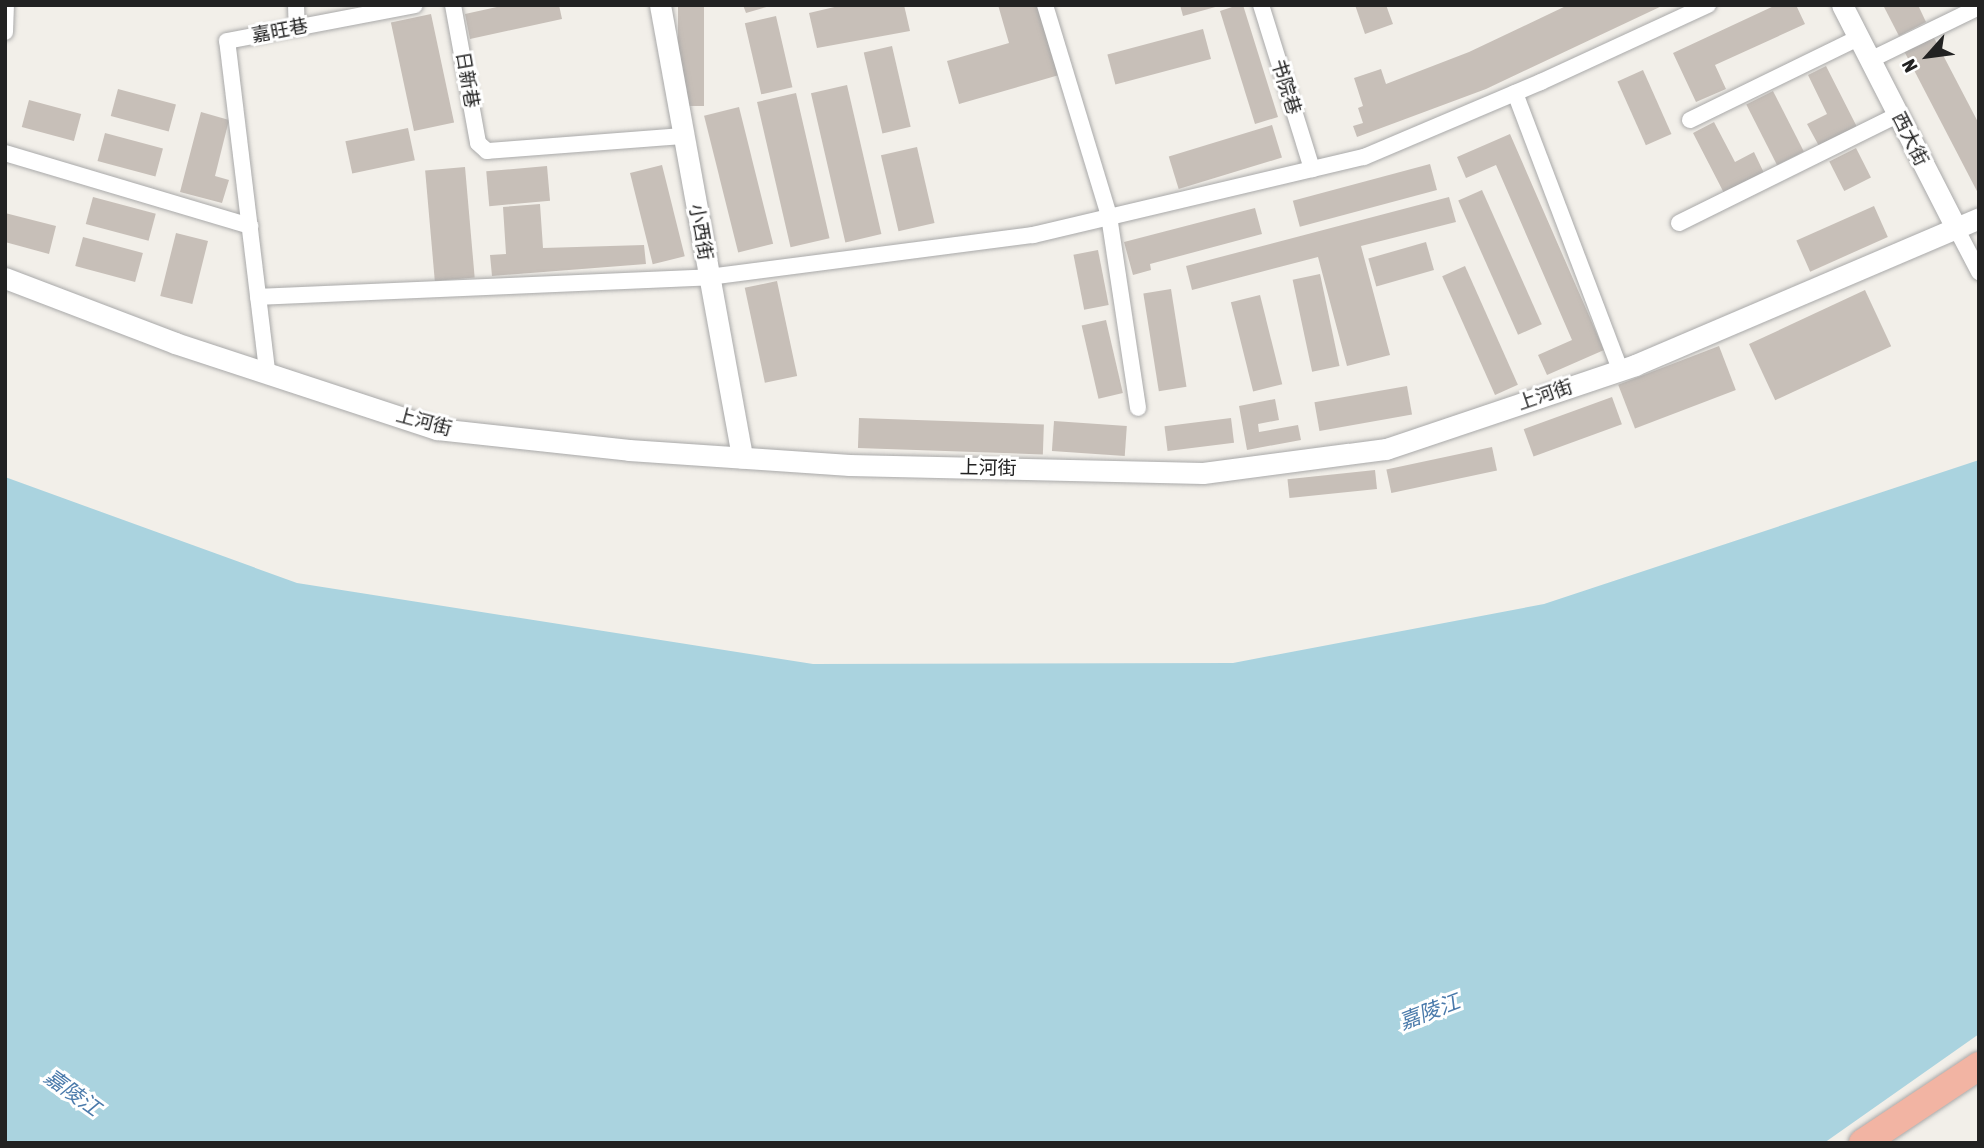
<!DOCTYPE html>
<meta charset="utf-8">
<style>
body{margin:0}
#map{position:relative;width:1984px;height:1148px;overflow:hidden;background:#f2efe9;font-family:"Asap Condensed","Noto Sans SC",sans-serif}
div>[style]{position:absolute}
[style*='--x']{left:calc(var(--x)*1px);top:calc(var(--y)*1px);width:calc(var(--w)*1px);rotate:calc(var(--a)*1deg)}
.water>*{inset:0;background:#aad3df}
.building>*{inset:0;background:#c7bfb8;transform-origin:0 0}
.roads{filter:drop-shadow(0 0 2px #a9a9a9) drop-shadow(0 0 2px #a9a9a9)}
.minor>*{height:16px;margin:-8px;padding:0 8px;transform-origin:8px;border-radius:8px;background:#fff}
.tertiary>*{height:21px;margin:-10.5px;padding:0 10.5px;transform-origin:10.5px;border-radius:10.5px;background:#fff}
.trunk>*{height:28px;margin:-14px;padding:0 14px;transform-origin:14px;border-radius:14px;background:#f2b4a3}
span{translate:-50% -50%;white-space:nowrap;text-align:center;line-height:1.15;-webkit-text-stroke:6px #fff;paint-order:stroke}
.street-label{font-size:19px;color:#222}
.water-label{font-size:21px;color:#4a7aab;font-style:italic}
.frame{position:absolute;inset:0;border:7px solid #222;pointer-events:none}
.north{position:absolute;left:1893px;top:21px;width:70px;height:70px;-webkit-text-stroke:5px #fff;paint-order:stroke;rotate:242deg;font-size:19px;font-weight:700;line-height:28px;text-align:center;color:#222}
.north::after{content:'';display:block;margin:auto;width:24px;height:32px;background:#222;clip-path:polygon(50% 0,100% 100%,50% 72%,0 100%)}
</style>
<div id="map">
<div class="water">
<i style="clip-path:polygon(1979px 460px,1979px 1034px,1824px 1143px,5px 1143px,5px 477px,297px 583px,813px 664px,1233px 663px,1544px 604px)"></i>
</div>
<div class="building">
<i style="clip-path:polygon(506px 5px,559px 5px,562px 19px,470px 39px,465px 14px)"></i>
<i style="left:678px;top:5px;width:26px;height:101px"></i>
<i style="clip-path:polygon(743px 5px,770px 5px,770px 6px,746px 13px)"></i>
<i style="clip-path:polygon(843px 5px,904px 5px,910px 31px,817px 48px,809px 13px)"></i>
<i style="clip-path:polygon(998px 5px,1038px 5px,1059px 75px,959px 104px,947px 61px,1009px 43px)"></i>
<i style="clip-path:polygon(1180px 5px,1219px 5px,1219px 6px,1183px 16px)"></i>
<i style="clip-path:polygon(1238px 5px,1243px 5px,1278px 117px,1255px 124px,1220px 11px)"></i>
<i style="clip-path:polygon(1355px 5px,1386px 5px,1393px 24px,1365px 34px)"></i>
<i style="clip-path:polygon(1568px 5px,1664px 5px,1486px 89px,1357px 137px,1353px 126px,1363px 123px,1358px 108px,1363px 106px,1354px 78px,1381px 69px,1386px 84px,1469px 52px)"></i>
<i style="clip-path:polygon(1776px 5px,1796px 5px,1805px 24px,1715px 65px,1726px 89px,1696px 102px,1673px 53px)"></i>
<i style="clip-path:polygon(1883px 5px,1918px 5px,1926px 22px,1899px 36px)"></i>
<i style="left:431px;top:14px;width:111px;height:41px;rotate:78deg"></i>
<i style="left:776px;top:16px;width:73px;height:32px;rotate:77deg"></i>
<i style="left:1203px;top:29px;width:31px;height:99px;rotate:75deg"></i>
<i style="clip-path:polygon(1932px 34px,1979px 124px,1979px 195px,1903px 49px)"></i>
<i style="left:892px;top:46px;width:83px;height:29px;rotate:77deg"></i>
<i style="clip-path:polygon(1826px 66px,1857px 127px,1819px 146px,1807px 124px,1827px 114px,1808px 75px)"></i>
<i style="left:1643px;top:70px;width:70px;height:28px;rotate:66deg"></i>
<i style="left:847px;top:85px;width:153px;height:37px;rotate:77deg"></i>
<i style="left:118px;top:89px;width:60px;height:28px;rotate:15deg"></i>
<i style="left:1773px;top:91px;width:68px;height:30px;rotate:63deg"></i>
<i style="left:796px;top:93px;width:149px;height:40px;rotate:77deg"></i>
<i style="left:29px;top:100px;width:54px;height:28px;rotate:15deg"></i>
<i style="left:739px;top:107px;width:141px;height:36px;rotate:76deg"></i>
<i style="clip-path:polygon(201px 112px,229px 120px,215px 176px,229px 180px,222px 203px,180px 192px)"></i>
<i style="clip-path:polygon(1714px 122px,1735px 162px,1754px 152px,1764px 173px,1724px 193px,1693px 133px)"></i>
<i style="left:1272px;top:125px;width:34px;height:108px;rotate:73deg"></i>
<i style="left:408px;top:128px;width:33px;height:64px;rotate:78deg"></i>
<i style="left:105px;top:133px;width:60px;height:29px;rotate:15deg"></i>
<i style="clip-path:polygon(1510px 134px,1604px 350px,1547px 375px,1538px 355px,1572px 340px,1496px 165px,1466px 178px,1457px 157px)"></i>
<i style="left:917px;top:147px;width:78px;height:37px;rotate:77deg"></i>
<i style="left:1856px;top:148px;width:33px;height:30px;rotate:63deg"></i>
<i style="left:1430px;top:164px;width:27px;height:142px;rotate:75deg"></i>
<i style="left:662px;top:165px;width:94px;height:33px;rotate:76deg"></i>
<i style="left:547px;top:166px;width:35px;height:61px;rotate:85deg"></i>
<i style="left:465px;top:167px;width:111px;height:40px;rotate:85deg"></i>
<i style="left:1482px;top:190px;width:147px;height:26px;rotate:66deg"></i>
<i style="left:93px;top:197px;width:65px;height:28px;rotate:15deg"></i>
<i style="clip-path:polygon(1449px 197px,1456px 222px,1361px 246px,1390px 355px,1347px 366px,1318px 257px,1192px 290px,1186px 266px)"></i>
<i style="clip-path:polygon(540px 204px,543px 248px,644px 245px,646px 264px,492px 276px,490px 255px,506px 254px,503px 207px)"></i>
<i style="left:1874px;top:206px;width:34px;height:85px;rotate:66deg"></i>
<i style="clip-path:polygon(1255px 208px,1262px 234px,1150px 264px,1151px 270px,1133px 275px,1124px 242px)"></i>
<i style="clip-path:polygon(5px 213px,56px 226px,49px 254px,5px 242px)"></i>
<i style="left:176px;top:233px;width:33px;height:65px;rotate:14deg"></i>
<i style="left:83px;top:237px;width:62px;height:30px;rotate:15deg"></i>
<i style="left:1426px;top:242px;width:29px;height:60px;rotate:74deg"></i>
<i style="left:1098px;top:250px;width:56px;height:25px;rotate:79deg"></i>
<i style="left:1465px;top:266px;width:130px;height:25px;rotate:66deg"></i>
<i style="left:1320px;top:274px;width:94px;height:28px;rotate:78deg"></i>
<i style="left:777px;top:281px;width:97px;height:33px;rotate:78deg"></i>
<i style="left:1171px;top:289px;width:99px;height:28px;rotate:81deg"></i>
<i style="left:1865px;top:290px;width:62px;height:128px;rotate:65deg"></i>
<i style="left:1260px;top:295px;width:92px;height:30px;rotate:76deg"></i>
<i style="left:1106px;top:320px;width:75px;height:25px;rotate:77deg"></i>
<i style="left:1719px;top:346px;width:47px;height:108px;rotate:69deg"></i>
<i style="left:1407px;top:386px;width:29px;height:94px;rotate:80deg"></i>
<i style="left:1612px;top:397px;width:29px;height:94px;rotate:70deg"></i>
<i style="clip-path:polygon(1275px 399px,1279px 420px,1258px 424px,1259px 432px,1298px 425px,1301px 440px,1247px 450px,1239px 406px)"></i>
<i style="left:859px;top:418px;width:185px;height:30px;rotate:2deg"></i>
<i style="left:1231px;top:418px;width:25px;height:67px;rotate:83deg"></i>
<i style="left:1054px;top:421px;width:73px;height:30px;rotate:4deg"></i>
<i style="left:1492px;top:447px;width:24px;height:108px;rotate:78deg"></i>
<i style="left:1375px;top:470px;width:19px;height:88px;rotate:84deg"></i>
</div>
<div class="roads">
<div class="minor">
<i style="--x:296;--y:5;--w:23;--a:88"></i>
<i style="--x:453;--y:5;--w:140;--a:79.7"></i>
<i style="--x:478;--y:143;--w:12;--a:42"></i>
<i style="--x:487;--y:151;--w:198;--a:-4.4"></i>
<i style="--x:1045;--y:5;--w:220;--a:73.1"></i>
<i style="--x:1109;--y:216;--w:194;--a:81.4"></i>
<i style="--x:1261;--y:5;--w:172;--a:72.7"></i>
<i style="--x:5;--y:32;--w:27;--a:-88"></i>
<i style="--x:1870;--y:60;--w:121;--a:-25.9"></i>
<i style="--x:1515;--y:93;--w:296;--a:69.2"></i>
<i style="--x:1690;--y:120;--w:187;--a:-26"></i>
<i style="--x:5;--y:153;--w:256;--a:16.6"></i>
<i style="--x:1679;--y:223;--w:244;--a:-26.3"></i>
<i style="--x:1956;--y:228;--w:50;--a:62.4"></i>
<i style="--x:258;--y:297;--w:451;--a:-2.5"></i>
<i style="--x:709;--y:277;--w:327;--a:-7.4"></i>
<i style="--x:1033;--y:235;--w:340;--a:-13.3"></i>
<i style="--x:1364;--y:157;--w:192;--a:-23"></i>
<i style="--x:1541;--y:82;--w:184;--a:-24.8"></i>
<i style="--x:267;--y:370;--w:331;--a:-96.9"></i>
<i style="--x:227;--y:41;--w:191;--a:-10.8"></i>
</div>
<div class="tertiary">
<i style="--x:660;--y:5;--w:460;--a:79.7"></i>
<i style="--x:1842;--y:5;--w:250;--a:62.9"></i>
<i style="--x:5;--y:278;--w:182;--a:20.9"></i>
<i style="--x:175;--y:343;--w:276;--a:18.2"></i>
<i style="--x:437;--y:429;--w:193;--a:6.2"></i>
<i style="--x:629;--y:450;--w:221;--a:3.9"></i>
<i style="--x:849;--y:465;--w:354;--a:1.3"></i>
<i style="--x:1203;--y:473;--w:185;--a:-7.5"></i>
<i style="--x:1386;--y:449;--w:263;--a:-18.6"></i>
<i style="--x:1635;--y:365;--w:374;--a:-23.1"></i>
</div>
<div class="trunk">
<i style="--x:1863;--y:1143;--w:139;--a:-33.6"></i>
</div>
</div>
<div class="street-label">
<span style="left:280px;top:31px;rotate:-11deg">嘉旺巷</span>
<span style="left:467px;top:80px;rotate:80deg">日新巷</span>
<span style="left:1286px;top:87px;rotate:73deg">书院巷</span>
<span style="left:1910px;top:139px;rotate:63deg">西大街</span>
<span style="left:701px;top:232px;rotate:80deg">小西街</span>
<span style="left:1545px;top:395px;rotate:-19deg">上河街</span>
<span style="left:424px;top:422px;rotate:15deg">上河街</span>
<span style="left:988px;top:468px;rotate:1deg">上河街</span>
</div>
<div class="water-label">
<span style="left:1429px;top:1011px;rotate:-21deg">嘉陵江</span>
<span style="left:73px;top:1092px;rotate:36deg">嘉陵江</span>
</div>
<div class="frame"></div>
<div class="north">N</div>
</div>
